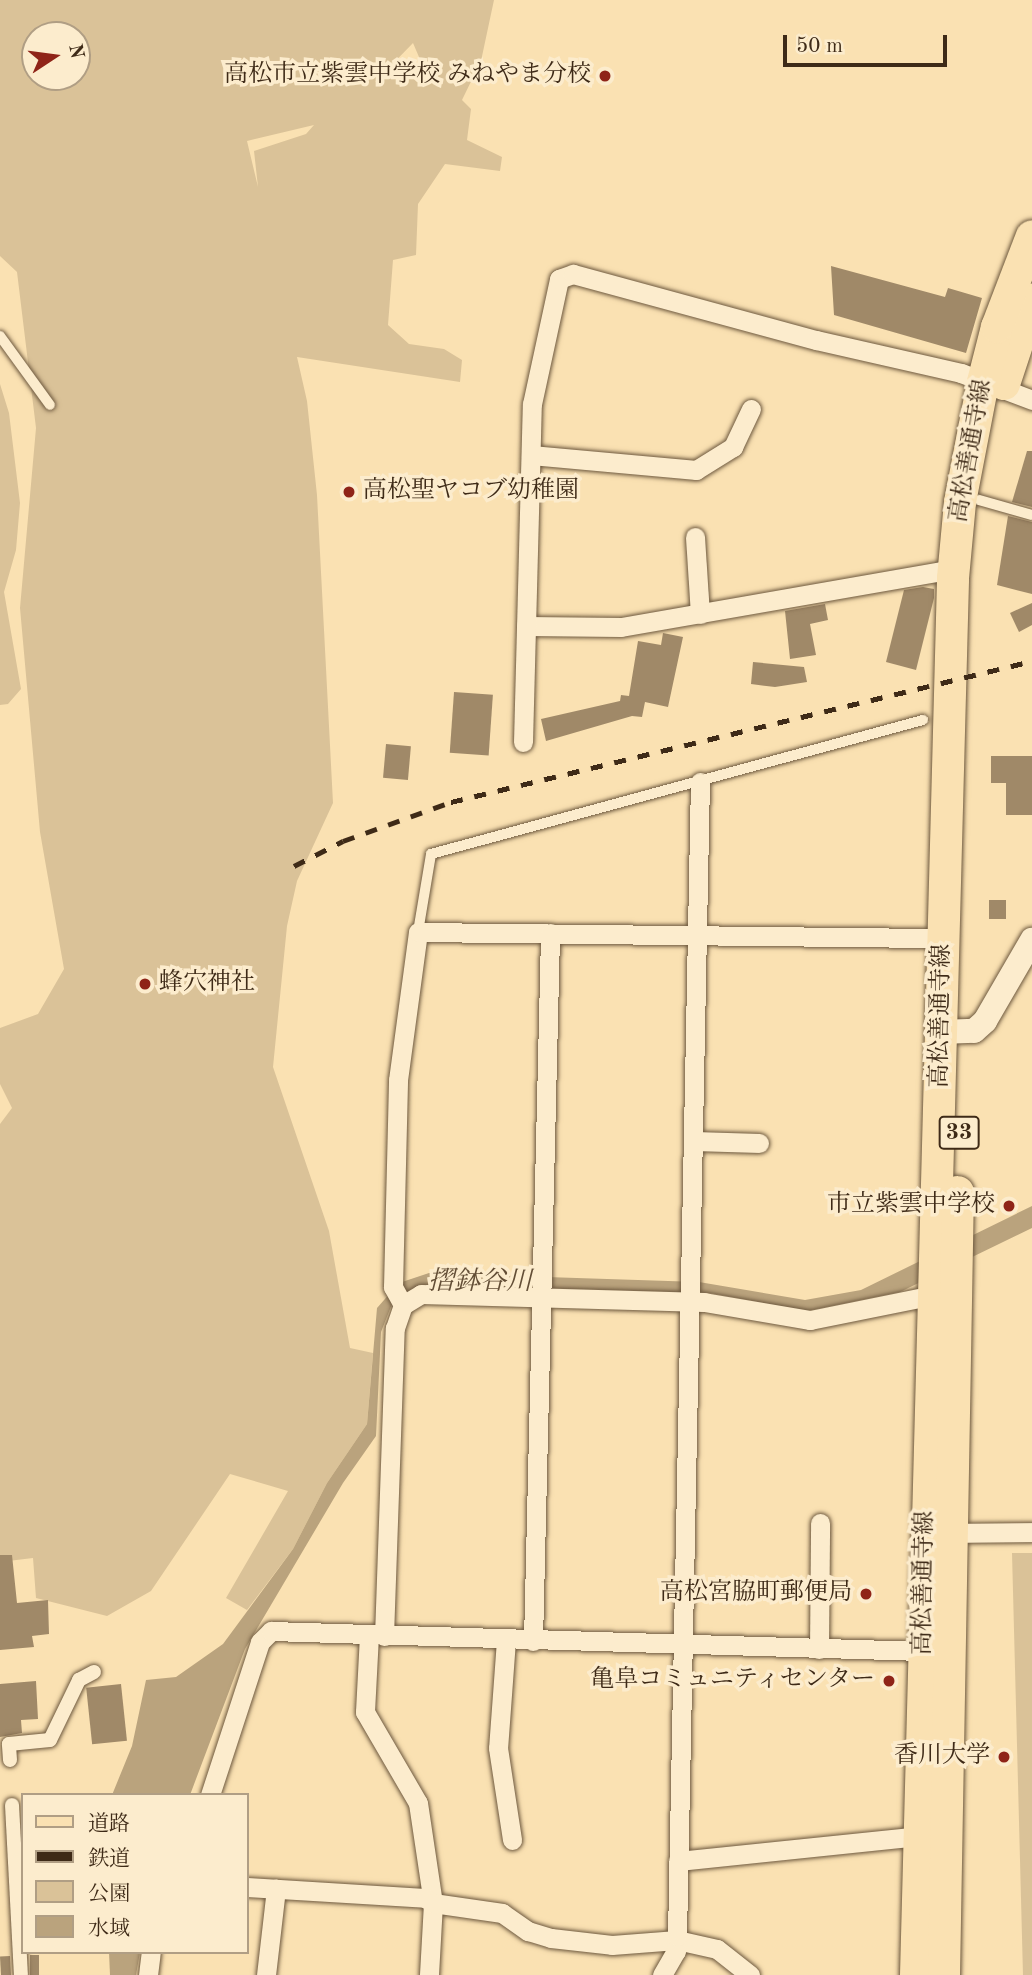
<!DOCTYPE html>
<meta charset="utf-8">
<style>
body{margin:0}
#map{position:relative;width:1032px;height:1975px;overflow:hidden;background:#fae1b2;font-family:"Old Standard TT","Noto Serif JP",serif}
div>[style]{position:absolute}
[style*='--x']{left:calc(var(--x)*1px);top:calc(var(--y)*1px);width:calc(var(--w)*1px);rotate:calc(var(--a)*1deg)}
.green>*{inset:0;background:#dac298}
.water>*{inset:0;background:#baa37d}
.building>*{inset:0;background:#a08968;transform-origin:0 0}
.roads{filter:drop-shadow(0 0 2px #6d583e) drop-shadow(0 0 2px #6d583e)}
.service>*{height:10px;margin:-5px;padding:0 5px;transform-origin:5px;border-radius:5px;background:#fceccd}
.pedestrian>*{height:14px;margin:-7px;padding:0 7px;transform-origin:7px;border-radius:7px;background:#fceccd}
.minor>*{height:19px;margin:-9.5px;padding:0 9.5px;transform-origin:9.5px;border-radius:9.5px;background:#fceccd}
.tertiary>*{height:24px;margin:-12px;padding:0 12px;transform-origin:12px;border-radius:12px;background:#fceccd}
.primary>*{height:32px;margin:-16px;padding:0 16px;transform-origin:16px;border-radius:16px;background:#fae1b2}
.rail>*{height:5px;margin-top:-2.5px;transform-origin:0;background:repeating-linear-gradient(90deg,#3e2a17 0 12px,transparent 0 24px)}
.dots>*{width:19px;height:19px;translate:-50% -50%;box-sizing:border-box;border:4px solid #fceccd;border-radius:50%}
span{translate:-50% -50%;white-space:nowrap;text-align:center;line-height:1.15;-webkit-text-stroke:7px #fceccd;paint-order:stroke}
.shield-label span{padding:2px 5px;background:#fceccd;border:2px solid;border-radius:5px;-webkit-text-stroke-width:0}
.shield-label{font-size:23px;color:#3e2a17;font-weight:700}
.poi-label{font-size:24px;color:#3e2a17}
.right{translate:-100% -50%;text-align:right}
.left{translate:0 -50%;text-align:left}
.street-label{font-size:24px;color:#3e2a17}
.water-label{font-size:26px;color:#634e36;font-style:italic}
.legend{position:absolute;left:21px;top:1793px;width:228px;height:161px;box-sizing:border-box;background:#fceccd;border:2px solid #b09e84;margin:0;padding:9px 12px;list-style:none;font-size:21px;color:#3e2a17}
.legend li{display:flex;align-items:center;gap:14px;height:35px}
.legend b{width:35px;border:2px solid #b09e84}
.north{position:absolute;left:21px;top:21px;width:70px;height:70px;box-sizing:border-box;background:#fceccd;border:2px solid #b09e84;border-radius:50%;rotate:77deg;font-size:19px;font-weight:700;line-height:28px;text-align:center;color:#3e2a17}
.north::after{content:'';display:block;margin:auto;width:24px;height:32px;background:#8f2418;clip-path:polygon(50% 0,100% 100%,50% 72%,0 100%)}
.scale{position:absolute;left:783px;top:35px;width:164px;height:32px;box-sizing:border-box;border:4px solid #3e2a17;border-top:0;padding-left:9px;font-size:21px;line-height:24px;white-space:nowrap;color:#3e2a17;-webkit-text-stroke:5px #fceccd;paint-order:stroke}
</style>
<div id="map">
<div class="green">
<i style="clip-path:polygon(evenodd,0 0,494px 0,481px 61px,462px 100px,471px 109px,467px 140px,502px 157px,500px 171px,445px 164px,418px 204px,416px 255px,393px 260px,388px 325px,409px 344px,444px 349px,462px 360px,460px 382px,297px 357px,307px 401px,317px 495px,333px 803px,297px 881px,287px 926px,273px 1067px,329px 1231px,350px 1348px,373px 1353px,367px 1424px,327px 1483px,293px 1549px,247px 1610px,226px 1598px,288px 1491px,230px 1474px,151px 1591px,107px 1616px,36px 1598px,33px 1558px,0 1562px,0 1124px,12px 1108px,0 1084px,0 1028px,38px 1014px,64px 969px,40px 832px,20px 608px,36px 428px,17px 272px,0 256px,0 0,35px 35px,77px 35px,77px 77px,35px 77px,35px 35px,0 0,413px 43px,425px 71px,397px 72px,375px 82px,413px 43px,0 0,314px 125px,306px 134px,254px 151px,258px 187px,247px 141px,314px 125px)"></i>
<i style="clip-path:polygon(0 384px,9px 413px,20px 503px,16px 550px,4px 592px,21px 689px,8px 704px,0 705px)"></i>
<i style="clip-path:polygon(1012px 1553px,1032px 1553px,1032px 1975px,1023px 1975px)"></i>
</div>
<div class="water">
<i style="clip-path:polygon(1032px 1206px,1032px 1228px,900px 1292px,807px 1311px,710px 1293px,425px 1285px,392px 1304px,381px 1332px,376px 1436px,343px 1483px,245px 1649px,190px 1795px,112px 1795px,132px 1746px,146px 1680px,176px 1677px,223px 1644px,293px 1549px,327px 1483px,367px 1424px,377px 1308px,399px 1283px,429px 1273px,699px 1282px,805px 1300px,861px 1290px)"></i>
<i style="clip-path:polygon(109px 1952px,140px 1952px,136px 1975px,110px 1975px)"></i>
</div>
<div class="building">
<i style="clip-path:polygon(831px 266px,945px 297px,948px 288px,982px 298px,966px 353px,834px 315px)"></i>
<i style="clip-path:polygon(1027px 451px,1032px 451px,1032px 507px,1012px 502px)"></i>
<i style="clip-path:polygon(1008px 516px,1032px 522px,1032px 594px,997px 585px)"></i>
<i style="clip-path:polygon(923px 587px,934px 589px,934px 598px,916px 670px,886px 662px,904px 590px)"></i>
<i style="clip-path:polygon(1032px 603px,1032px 625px,1019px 632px,1010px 613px)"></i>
<i style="clip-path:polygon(825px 604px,828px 620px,810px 624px,816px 655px,790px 659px,785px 611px)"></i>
<i style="clip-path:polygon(663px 633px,683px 637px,668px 707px,645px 702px,642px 717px,632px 716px,546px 741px,541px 719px,620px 701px,621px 695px,629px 696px,638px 641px,661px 645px)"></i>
<i style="clip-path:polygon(753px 662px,804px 667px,807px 682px,775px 687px,751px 684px)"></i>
<i style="left:454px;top:692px;width:39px;height:61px;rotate:4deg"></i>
<i style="left:386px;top:744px;width:25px;height:34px;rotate:5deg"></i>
<i style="clip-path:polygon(991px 756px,1032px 756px,1032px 815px,1006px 815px,1006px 783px,991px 783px)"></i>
<i style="left:989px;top:900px;width:17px;height:19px"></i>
<i style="clip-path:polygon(0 1555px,12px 1555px,17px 1603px,48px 1600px,49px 1634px,32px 1636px,34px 1647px,0 1650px)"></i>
<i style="clip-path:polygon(36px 1681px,38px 1719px,21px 1720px,22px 1733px,0 1737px,0 1684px)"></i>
<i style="left:121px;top:1684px;width:57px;height:35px;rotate:84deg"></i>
<i style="left:30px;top:1955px;width:9px;height:20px"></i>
<i style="left:10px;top:1956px;width:19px;height:10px;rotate:87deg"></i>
</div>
<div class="roads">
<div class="service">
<i style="--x:0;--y:336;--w:85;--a:54.1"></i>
<i style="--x:979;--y:500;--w:55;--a:15.8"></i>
<i style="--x:418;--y:932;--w:79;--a:-80.5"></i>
<i style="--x:431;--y:854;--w:510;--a:-15.24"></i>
</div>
<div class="pedestrian">
<i style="--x:10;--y:1760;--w:16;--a:-94"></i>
<i style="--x:9;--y:1744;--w:41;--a:-5.6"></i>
<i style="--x:50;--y:1740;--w:67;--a:-64.2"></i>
<i style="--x:79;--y:1680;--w:17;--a:-28"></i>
<i style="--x:12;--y:1805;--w:170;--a:87"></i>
</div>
<div class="minor">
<i style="--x:531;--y:455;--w:166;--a:5.2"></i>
<i style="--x:696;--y:470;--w:44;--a:-31.9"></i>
<i style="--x:733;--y:447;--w:42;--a:-64.7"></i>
<i style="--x:695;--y:537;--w:77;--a:86.3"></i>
<i style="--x:526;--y:626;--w:95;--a:0.6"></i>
<i style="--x:621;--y:627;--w:325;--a:-9.9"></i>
<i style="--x:523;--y:742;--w:338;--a:-88.5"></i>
<i style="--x:532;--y:404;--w:128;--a:-77.8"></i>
<i style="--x:559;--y:279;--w:15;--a:-20"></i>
<i style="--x:573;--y:274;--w:252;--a:15.2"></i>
<i style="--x:816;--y:340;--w:149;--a:12.8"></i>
<i style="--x:961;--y:373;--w:76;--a:20.8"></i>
<i style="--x:695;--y:1141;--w:64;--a:1.8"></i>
<i style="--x:403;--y:1305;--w:21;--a:-119"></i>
<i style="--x:393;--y:1287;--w:207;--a:-88.6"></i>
<i style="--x:398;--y:1080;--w:149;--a:-82.3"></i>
<i style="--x:418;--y:932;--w:514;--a:0.67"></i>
<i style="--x:952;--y:1533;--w:80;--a:-0.7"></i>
<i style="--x:369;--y:1635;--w:77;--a:93"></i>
<i style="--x:365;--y:1712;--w:105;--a:59.8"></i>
<i style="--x:418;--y:1803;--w:101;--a:81.5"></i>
<i style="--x:433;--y:1903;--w:72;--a:93.2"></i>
<i style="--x:384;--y:1636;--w:308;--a:-88"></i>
<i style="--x:395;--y:1328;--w:24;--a:-71"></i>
<i style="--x:403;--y:1305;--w:21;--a:-31"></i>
<i style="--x:421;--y:1294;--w:283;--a:1.6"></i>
<i style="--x:704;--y:1302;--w:108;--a:9.6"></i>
<i style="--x:810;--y:1320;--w:126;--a:-11.4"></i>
<i style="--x:506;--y:1640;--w:108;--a:94.2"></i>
<i style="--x:498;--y:1748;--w:93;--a:81.3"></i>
<i style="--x:533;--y:1641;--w:708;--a:-88.62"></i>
<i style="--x:819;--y:1649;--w:126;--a:-89.5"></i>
<i style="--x:210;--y:1795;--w:161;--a:-71.9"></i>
<i style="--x:260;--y:1642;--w:16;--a:-45"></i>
<i style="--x:271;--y:1631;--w:652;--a:1.76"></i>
<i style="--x:678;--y:1861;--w:242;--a:-5.9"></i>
<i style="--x:247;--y:1887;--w:178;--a:3.5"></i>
<i style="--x:425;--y:1898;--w:9;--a:32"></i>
<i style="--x:433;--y:1903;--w:70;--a:8.2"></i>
<i style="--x:502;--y:1913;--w:32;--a:35"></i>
<i style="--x:528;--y:1931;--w:24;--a:17"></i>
<i style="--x:551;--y:1938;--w:61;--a:6.5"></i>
<i style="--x:612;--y:1945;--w:65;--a:-4.4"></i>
<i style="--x:677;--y:1940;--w:41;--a:12.7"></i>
<i style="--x:717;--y:1949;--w:42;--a:38.2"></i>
<i style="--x:148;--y:1975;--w:23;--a:-83"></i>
<i style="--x:266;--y:1975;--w:87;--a:-83.4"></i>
<i style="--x:662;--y:1975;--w:28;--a:-60"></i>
<i style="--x:676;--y:1951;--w:15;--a:-86"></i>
<i style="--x:677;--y:1936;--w:1154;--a:-88.86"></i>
</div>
<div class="tertiary">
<i style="--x:941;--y:1032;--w:33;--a:-2"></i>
<i style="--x:974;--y:1031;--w:15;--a:-42"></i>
<i style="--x:985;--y:1021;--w:94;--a:-59.9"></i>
</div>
<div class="primary">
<i style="--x:1004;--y:384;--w:89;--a:-71.8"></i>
<i style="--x:916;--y:1975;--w:1397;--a:-88.48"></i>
<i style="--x:953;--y:578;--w:76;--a:-84.7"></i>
<i style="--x:960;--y:502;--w:122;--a:-79.1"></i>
<i style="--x:983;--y:382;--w:57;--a:-75.7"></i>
<i style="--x:997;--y:327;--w:97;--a:-69"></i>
<i style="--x:944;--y:1975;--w:783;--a:-88.98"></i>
</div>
</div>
<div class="rail">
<i style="--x:294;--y:866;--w:55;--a:-27"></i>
<i style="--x:343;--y:841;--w:115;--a:-19.9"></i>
<i style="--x:451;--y:802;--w:598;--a:-13.64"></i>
</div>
<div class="dots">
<i style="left:605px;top:76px;background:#8f2418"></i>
<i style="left:349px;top:492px;background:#8f2418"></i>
<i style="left:145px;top:984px;background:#8f2418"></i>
<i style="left:1009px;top:1206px;background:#8f2418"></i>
<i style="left:866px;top:1594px;background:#8f2418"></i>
<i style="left:889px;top:1681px;background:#8f2418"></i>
<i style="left:1004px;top:1757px;background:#8f2418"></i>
</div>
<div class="shield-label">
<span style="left:959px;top:1133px">33</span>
</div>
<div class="poi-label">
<span class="right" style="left:591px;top:76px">高松市立紫雲中学校 みねやま分校</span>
<span class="left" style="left:363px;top:492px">高松聖ヤコブ幼稚園</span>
<span class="left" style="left:159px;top:984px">蜂穴神社</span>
<span class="right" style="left:995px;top:1206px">市立紫雲中学校</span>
<span class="right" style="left:852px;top:1594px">高松宮脇町郵便局</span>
<span class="right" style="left:875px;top:1681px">亀阜コミュニティセンター</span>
<span class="right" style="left:990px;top:1757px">香川大学</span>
</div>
<div class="street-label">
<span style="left:972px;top:451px;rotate:-80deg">高松善通寺線</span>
<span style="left:942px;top:1016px;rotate:-89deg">高松善通寺線</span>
<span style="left:925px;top:1583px;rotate:-89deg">高松善通寺線</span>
</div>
<div class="water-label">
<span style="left:480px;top:1283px">摺鉢谷川</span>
</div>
<ul class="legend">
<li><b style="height:9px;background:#fae1b2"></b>道路</li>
<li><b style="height:9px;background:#3e2a17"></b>鉄道</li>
<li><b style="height:19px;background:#dac298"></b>公園</li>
<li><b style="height:19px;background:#baa37d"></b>水域</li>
</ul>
<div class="north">N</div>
<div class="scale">50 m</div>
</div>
